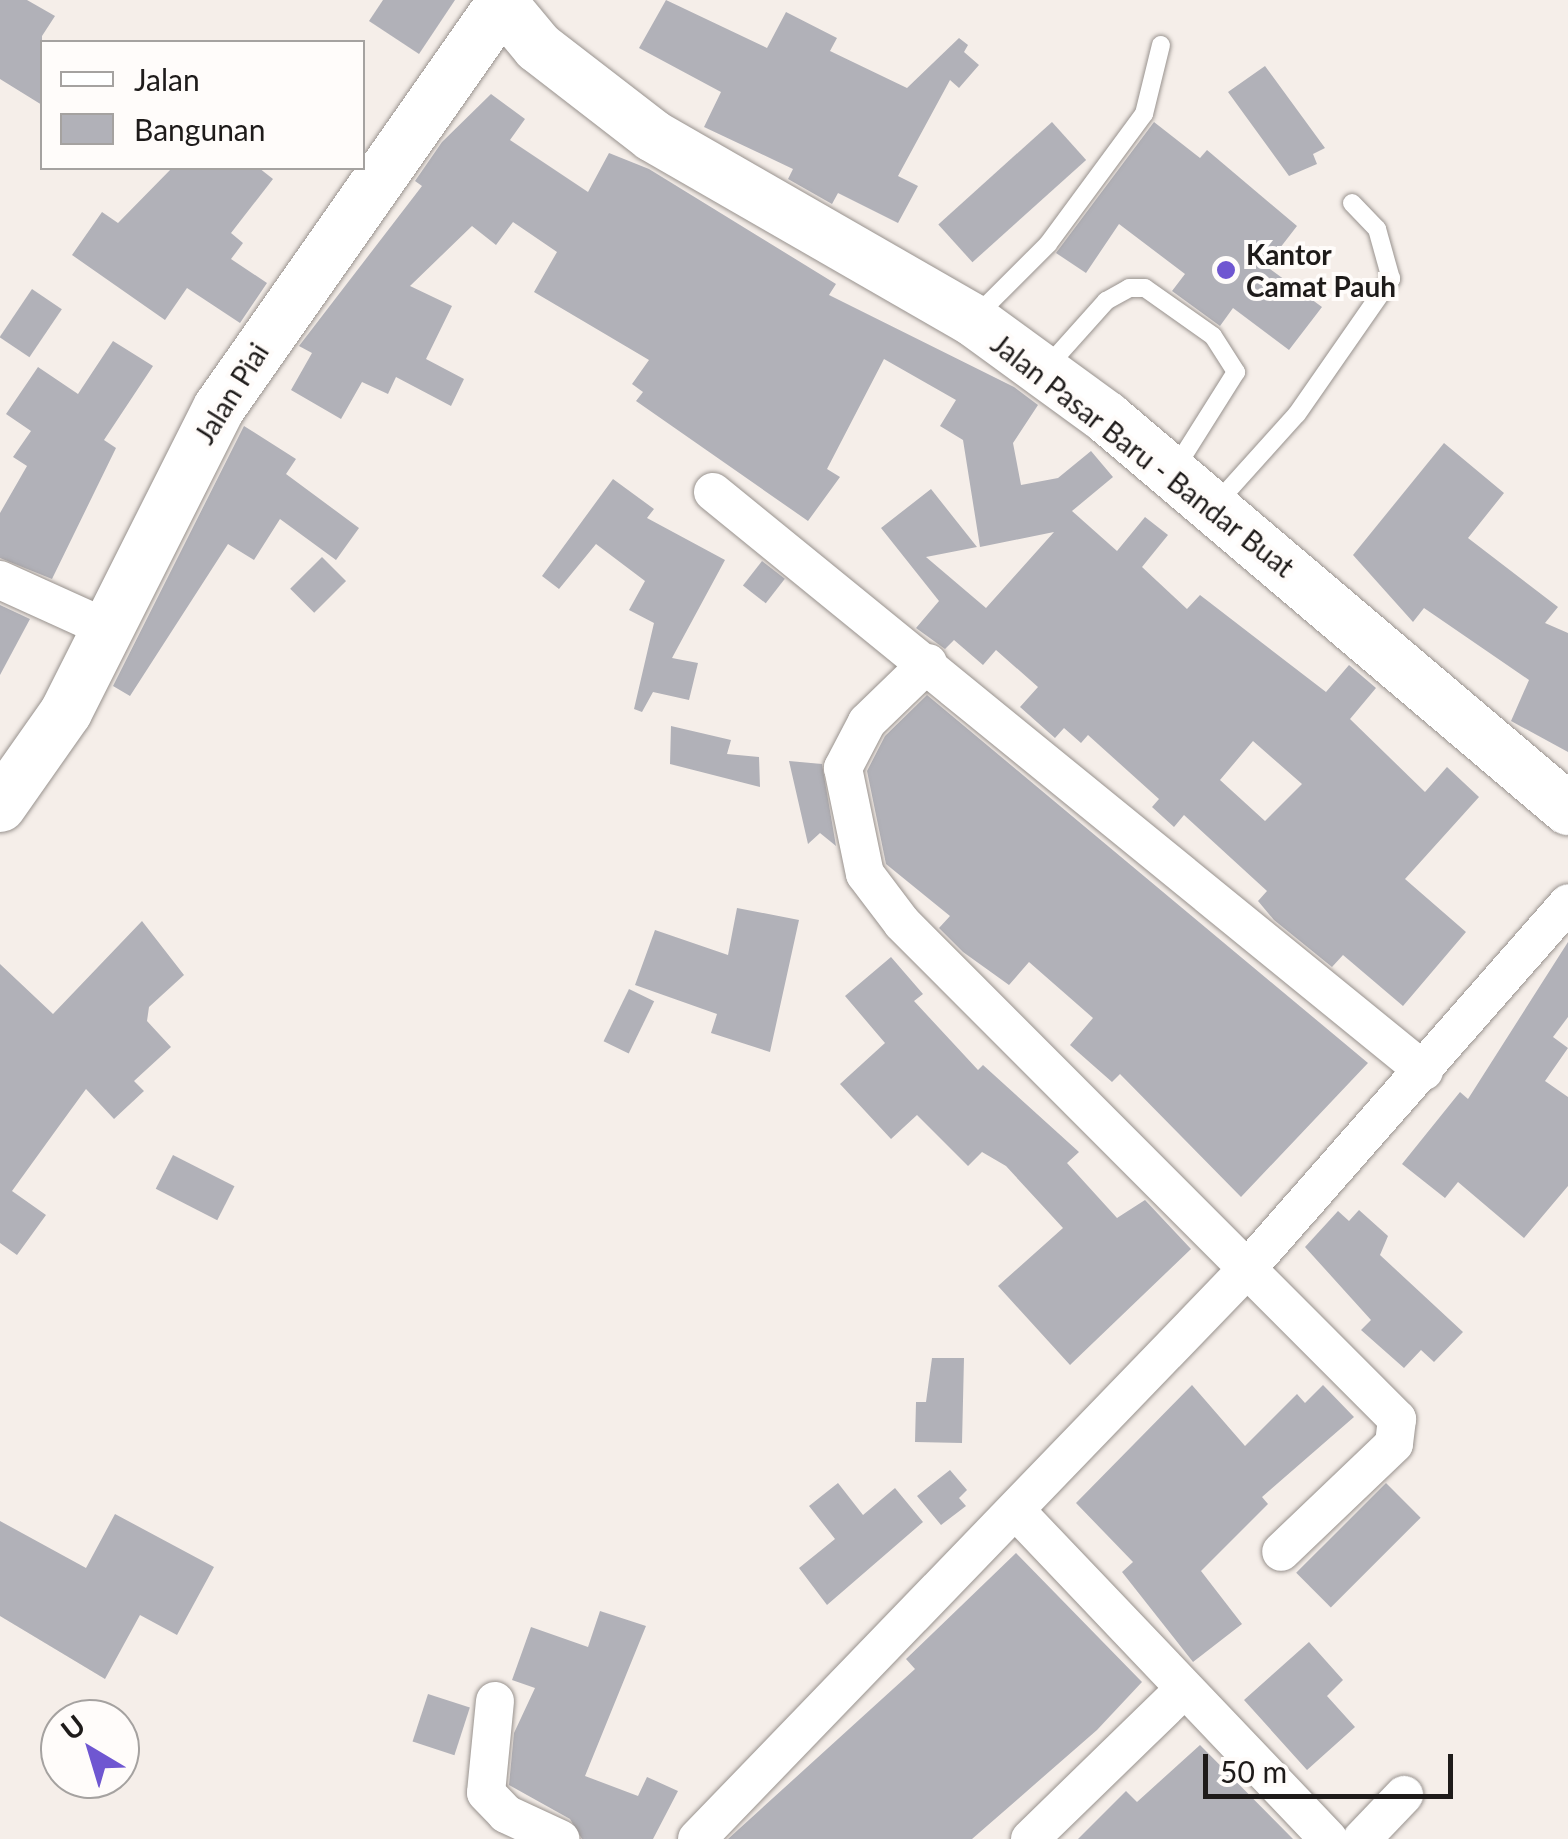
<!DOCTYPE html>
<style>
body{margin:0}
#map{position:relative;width:1568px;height:1839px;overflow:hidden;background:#f5eee9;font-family:Lato,sans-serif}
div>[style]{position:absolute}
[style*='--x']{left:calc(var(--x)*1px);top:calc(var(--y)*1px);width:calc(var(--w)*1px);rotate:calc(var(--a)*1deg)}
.building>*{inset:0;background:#b1b1b8;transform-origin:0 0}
.roads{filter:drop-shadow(0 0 2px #98928e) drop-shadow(0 0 2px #98928e)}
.lane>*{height:18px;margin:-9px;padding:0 9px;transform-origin:9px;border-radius:9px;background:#fff}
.street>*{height:38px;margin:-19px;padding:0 19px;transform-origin:19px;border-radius:19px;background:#fff}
.secondary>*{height:52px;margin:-26px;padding:0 26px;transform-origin:26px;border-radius:26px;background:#fff}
.dots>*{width:28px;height:28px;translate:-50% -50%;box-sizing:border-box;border:5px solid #fffcfa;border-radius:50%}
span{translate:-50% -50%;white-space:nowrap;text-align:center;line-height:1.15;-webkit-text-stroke:8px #fffcfa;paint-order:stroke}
.poi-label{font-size:28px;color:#1e1b1a;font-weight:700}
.left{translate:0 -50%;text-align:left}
.street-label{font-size:28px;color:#1e1b1a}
.legend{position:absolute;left:40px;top:40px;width:325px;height:130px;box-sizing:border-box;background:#fffcfa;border:2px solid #a5a2a0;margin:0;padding:12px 18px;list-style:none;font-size:30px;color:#1e1b1a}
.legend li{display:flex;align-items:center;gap:20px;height:50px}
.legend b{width:50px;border:2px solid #a5a2a0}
.north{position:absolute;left:40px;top:1699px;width:100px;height:100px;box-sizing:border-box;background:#fffcfa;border:2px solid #a5a2a0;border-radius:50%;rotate:322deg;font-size:28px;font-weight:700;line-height:40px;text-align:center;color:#1e1b1a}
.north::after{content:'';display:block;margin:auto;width:35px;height:45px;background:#6f57d1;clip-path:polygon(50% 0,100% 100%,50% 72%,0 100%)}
.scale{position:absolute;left:1203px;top:1754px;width:250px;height:45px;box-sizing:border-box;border:5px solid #1e1b1a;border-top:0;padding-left:12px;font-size:30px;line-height:35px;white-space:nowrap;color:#1e1b1a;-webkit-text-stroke:8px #fffcfa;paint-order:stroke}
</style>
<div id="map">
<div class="building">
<i style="clip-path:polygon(0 0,27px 0,55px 16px,42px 36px,42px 105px,0 79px)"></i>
<i style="clip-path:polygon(383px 0,455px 0,419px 54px,369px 21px)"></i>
<i style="clip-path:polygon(666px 0,767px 48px,786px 12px,837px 38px,830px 51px,907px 88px,959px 38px,968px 45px,964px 52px,979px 65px,959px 88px,950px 80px,898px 176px,918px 186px,898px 223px,838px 193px,832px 204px,788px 179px,793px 169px,704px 127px,721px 92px,639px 48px)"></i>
<i style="clip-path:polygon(1265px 66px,1325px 148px,1313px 154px,1317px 164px,1289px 176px,1228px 92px)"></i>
<i style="clip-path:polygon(evenodd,491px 94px,525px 119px,510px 140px,588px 192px,609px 153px,649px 169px,836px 284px,829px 295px,1014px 387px,1038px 405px,1013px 443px,1021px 485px,1058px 478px,1091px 451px,1113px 477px,1072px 511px,1117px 551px,1145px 517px,1168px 535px,1142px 567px,1187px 609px,1200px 595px,1326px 692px,1349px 665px,1376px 688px,1350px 719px,1425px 792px,1447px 767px,1479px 797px,1405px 879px,1466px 932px,1403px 1006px,1343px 955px,1332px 967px,1274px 920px,1258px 901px,1267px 891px,1184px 815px,1174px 827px,1152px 807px,1159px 799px,1088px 735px,1081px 743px,1064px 728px,1055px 738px,1020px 707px,1038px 687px,996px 650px,983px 665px,954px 640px,945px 649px,916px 628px,939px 601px,881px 528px,931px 489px,977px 547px,926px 557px,986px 608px,1054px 532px,980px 547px,963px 440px,940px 426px,956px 400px,884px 359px,827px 469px,840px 477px,808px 521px,636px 401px,643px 392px,632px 384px,649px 360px,534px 292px,557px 252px,513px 222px,496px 245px,472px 226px,410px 286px,452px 306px,426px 359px,464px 379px,451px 406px,396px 377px,388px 394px,362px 382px,341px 419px,291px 390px,312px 353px,299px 346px,422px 186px,415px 181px,442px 142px,491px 94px,1253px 741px,1302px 784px,1265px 821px,1220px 780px,1253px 741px)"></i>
<i style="left:1052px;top:122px;width:51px;height:153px;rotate:48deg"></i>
<i style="clip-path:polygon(1154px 122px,1200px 158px,1207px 150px,1297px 226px,1266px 266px,1322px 307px,1289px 350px,1233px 308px,1220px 326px,1172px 291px,1185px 274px,1119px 224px,1086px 273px,1056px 253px)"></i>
<i style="clip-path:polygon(172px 168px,259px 168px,273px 179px,231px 233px,243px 243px,231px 259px,267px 283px,240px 323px,187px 288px,165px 320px,72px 255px,102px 212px,118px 223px)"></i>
<i style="left:32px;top:289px;width:36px;height:58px;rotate:34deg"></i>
<i style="clip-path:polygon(113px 341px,153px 366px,104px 440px,116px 448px,52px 579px,0 558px,0 513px,27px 466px,13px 457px,31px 431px,6px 414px,38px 367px,78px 394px)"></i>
<i style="clip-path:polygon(244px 426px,296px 459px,286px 474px,359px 528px,336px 560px,280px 519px,254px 560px,228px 544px,130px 696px,113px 686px)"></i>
<i style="clip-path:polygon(1444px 443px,1504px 493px,1468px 538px,1558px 607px,1545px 623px,1568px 633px,1568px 752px,1511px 721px,1529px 680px,1424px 608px,1413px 622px,1353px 555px)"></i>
<i style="clip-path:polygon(613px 479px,654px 509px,647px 518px,725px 560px,672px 658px,698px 663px,689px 700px,653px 692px,642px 712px,634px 709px,654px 623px,629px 610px,645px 581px,596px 544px,559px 589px,542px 576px)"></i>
<i style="left:322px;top:557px;width:34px;height:45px;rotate:45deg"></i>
<i style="left:762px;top:561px;width:29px;height:31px;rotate:38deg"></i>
<i style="clip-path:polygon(0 605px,30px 619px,0 675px)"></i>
<i style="clip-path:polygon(927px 695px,1368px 1063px,1241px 1197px,1120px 1074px,1112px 1082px,1070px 1045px,1093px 1018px,1029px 962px,1009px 985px,963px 952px,939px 928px,950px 916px,886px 864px,867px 771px,885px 736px)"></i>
<i style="clip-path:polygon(671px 726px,731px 740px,727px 754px,759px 757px,760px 787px,670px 764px)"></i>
<i style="clip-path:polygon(789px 761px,822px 764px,836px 846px,820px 833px,808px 844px)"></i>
<i style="clip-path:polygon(737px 908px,799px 920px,770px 1052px,711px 1033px,717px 1014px,635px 985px,655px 930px,728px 955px)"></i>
<i style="clip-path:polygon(142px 921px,184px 975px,149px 1007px,147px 1021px,171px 1047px,134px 1081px,144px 1091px,114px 1119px,86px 1089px,59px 1126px,12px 1191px,46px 1215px,17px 1255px,0 1243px,0 964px,53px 1014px)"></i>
<i style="clip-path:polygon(1568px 942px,1568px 1017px,1553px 1037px,1568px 1048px,1545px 1081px,1568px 1097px,1568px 1186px,1524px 1238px,1458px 1182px,1445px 1198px,1402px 1164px,1460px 1092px,1468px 1099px)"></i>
<i style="clip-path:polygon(891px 957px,923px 994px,914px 1001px,978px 1070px,983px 1065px,1079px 1152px,1067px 1163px,1117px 1218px,1145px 1200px,1191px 1249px,1070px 1365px,998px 1286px,1063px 1228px,1006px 1166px,982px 1152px,968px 1166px,917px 1115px,891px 1139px,840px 1084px,885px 1043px,845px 996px)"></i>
<i style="left:629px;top:989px;width:28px;height:58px;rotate:26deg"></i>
<i style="left:173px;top:1155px;width:69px;height:38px;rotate:27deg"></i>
<i style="clip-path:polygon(1359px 1210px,1388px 1236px,1380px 1255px,1463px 1332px,1434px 1362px,1421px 1350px,1404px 1368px,1361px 1330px,1371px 1320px,1305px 1247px,1338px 1211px,1349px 1221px)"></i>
<i style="clip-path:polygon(932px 1358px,964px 1358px,962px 1443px,915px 1442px,916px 1402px,926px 1402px)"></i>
<i style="clip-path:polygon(1192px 1385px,1245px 1446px,1297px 1394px,1305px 1403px,1323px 1385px,1354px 1417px,1262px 1497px,1268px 1504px,1201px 1571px,1242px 1624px,1193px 1662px,1122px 1572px,1133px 1562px,1076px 1503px)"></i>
<i style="clip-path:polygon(950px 1470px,967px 1490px,959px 1498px,966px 1506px,941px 1525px,917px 1496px)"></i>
<i style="clip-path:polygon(838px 1483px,863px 1515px,895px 1488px,923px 1522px,827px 1605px,799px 1568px,835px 1539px,809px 1506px)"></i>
<i style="left:1386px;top:1483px;width:49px;height:127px;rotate:45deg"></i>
<i style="clip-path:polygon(115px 1514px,214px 1567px,177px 1635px,140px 1615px,105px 1679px,0 1616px,0 1521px,86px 1568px)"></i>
<i style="clip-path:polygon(1016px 1553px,1142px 1682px,1097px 1730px,972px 1839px,728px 1839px,915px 1669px,906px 1659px)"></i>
<i style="clip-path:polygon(600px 1611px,646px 1626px,585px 1776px,638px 1796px,647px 1777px,678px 1791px,653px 1839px,582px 1839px,570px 1819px,509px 1785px,514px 1733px,535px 1688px,512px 1680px,531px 1627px,588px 1647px)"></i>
<i style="clip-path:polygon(1309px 1642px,1343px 1680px,1327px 1696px,1355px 1727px,1307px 1770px,1244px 1700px)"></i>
<i style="left:428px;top:1694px;width:44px;height:50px;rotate:18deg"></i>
<i style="clip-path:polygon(1200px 1745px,1293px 1839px,1078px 1839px,1126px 1791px,1137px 1802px)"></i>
</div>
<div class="roads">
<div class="lane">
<i style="--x:976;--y:316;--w:102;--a:-45"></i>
<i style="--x:1048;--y:244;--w:162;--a:-53.6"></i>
<i style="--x:1144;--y:114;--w:71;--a:-76.2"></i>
<i style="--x:1047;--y:367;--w:89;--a:-48.2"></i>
<i style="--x:1106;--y:301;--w:26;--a:-29"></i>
<i style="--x:1129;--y:288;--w:16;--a:0"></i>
<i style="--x:1145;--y:288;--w:83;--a:35.2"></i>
<i style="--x:1213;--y:336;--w:43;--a:57.4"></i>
<i style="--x:1236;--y:372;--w:115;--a:122.2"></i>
<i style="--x:1215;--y:505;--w:122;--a:-48"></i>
<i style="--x:1297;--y:414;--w:165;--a:-55.2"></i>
<i style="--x:1391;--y:279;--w:52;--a:-105.6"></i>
<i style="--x:1377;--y:229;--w:36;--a:-134"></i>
</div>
<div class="street">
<i style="--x:713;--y:492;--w:917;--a:39.16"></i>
<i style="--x:0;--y:580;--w:119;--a:24.4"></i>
<i style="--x:928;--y:663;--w:85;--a:136"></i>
<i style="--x:867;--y:722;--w:52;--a:117.6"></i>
<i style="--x:843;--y:768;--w:108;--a:78.3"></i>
<i style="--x:865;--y:874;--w:61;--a:52.9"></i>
<i style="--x:902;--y:923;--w:701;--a:45.06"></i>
<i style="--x:1397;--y:1419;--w:25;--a:97"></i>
<i style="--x:1394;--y:1444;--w:156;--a:136.3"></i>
<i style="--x:1018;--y:1513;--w:450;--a:46.4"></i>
<i style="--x:495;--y:1701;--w:92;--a:95.6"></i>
<i style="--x:486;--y:1793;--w:29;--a:46"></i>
<i style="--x:506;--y:1814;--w:60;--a:24.8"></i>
<i style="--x:697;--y:1839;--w:791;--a:-46.02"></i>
<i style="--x:1246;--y:1270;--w:488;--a:-48.7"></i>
<i style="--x:1030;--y:1839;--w:215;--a:-44.2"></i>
<i style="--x:1362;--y:1839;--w:61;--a:-46.3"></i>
</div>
<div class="secondary">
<i style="--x:499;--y:0;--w:61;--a:50.3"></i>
<i style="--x:538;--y:47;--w:145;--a:37.7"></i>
<i style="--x:653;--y:136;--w:369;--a:29.9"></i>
<i style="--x:973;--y:320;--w:165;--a:36.1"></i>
<i style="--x:1106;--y:417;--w:606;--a:40.31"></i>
<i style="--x:0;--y:806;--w:115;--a:-54.9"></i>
<i style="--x:66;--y:712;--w:340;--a:-63.3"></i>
<i style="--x:219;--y:408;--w:493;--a:-55"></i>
</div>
</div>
<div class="dots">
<i style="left:1226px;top:270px;background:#6f57d1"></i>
</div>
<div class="poi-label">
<span class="left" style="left:1246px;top:270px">Kantor<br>Camat Pauh</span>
</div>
<div class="street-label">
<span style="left:231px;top:393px;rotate:-58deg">Jalan Piai</span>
<span style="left:1143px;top:455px;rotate:38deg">Jalan Pasar Baru - Bandar Buat</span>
</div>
<ul class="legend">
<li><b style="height:12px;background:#fff"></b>Jalan</li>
<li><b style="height:28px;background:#b1b1b8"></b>Bangunan</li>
</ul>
<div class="north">U</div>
<div class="scale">50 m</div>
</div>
